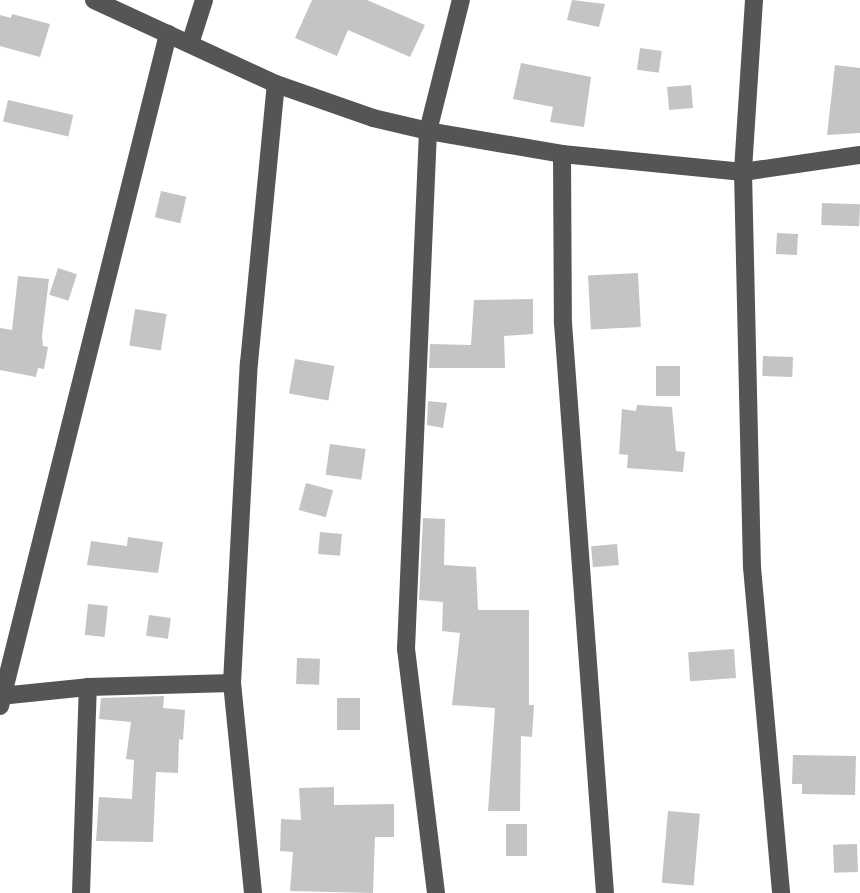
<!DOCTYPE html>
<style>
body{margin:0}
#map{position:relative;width:860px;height:893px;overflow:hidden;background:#fff;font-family:"Public Sans",sans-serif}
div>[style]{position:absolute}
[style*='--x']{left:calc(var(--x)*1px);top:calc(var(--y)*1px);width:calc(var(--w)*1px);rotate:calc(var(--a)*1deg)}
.building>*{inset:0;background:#c4c4c4;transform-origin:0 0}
.minor>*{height:18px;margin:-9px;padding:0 9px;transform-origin:9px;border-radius:9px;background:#555}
span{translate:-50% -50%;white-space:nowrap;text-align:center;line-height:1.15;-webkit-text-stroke:6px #fff;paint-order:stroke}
</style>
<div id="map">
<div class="building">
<i style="clip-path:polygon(312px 0,367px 0,425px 25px,410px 57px,348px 30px,337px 56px,295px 38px)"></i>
<i style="clip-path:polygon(572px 0,605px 4px,599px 27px,567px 20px)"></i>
<i style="clip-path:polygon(12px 14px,50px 24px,40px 57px,0 46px,0 15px,11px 18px)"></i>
<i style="left:640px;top:48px;width:22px;height:22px;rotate:8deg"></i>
<i style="clip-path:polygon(521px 63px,591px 77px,584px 127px,550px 122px,553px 107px,513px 99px)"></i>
<i style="clip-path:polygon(835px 65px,860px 68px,860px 133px,827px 135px)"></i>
<i style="left:691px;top:85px;width:23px;height:24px;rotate:85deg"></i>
<i style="left:8px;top:100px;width:67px;height:22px;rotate:13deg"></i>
<i style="left:161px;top:191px;width:26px;height:27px;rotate:13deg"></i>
<i style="left:822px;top:203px;width:38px;height:22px;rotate:2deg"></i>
<i style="left:777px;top:233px;width:21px;height:21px;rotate:3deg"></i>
<i style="left:58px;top:268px;width:20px;height:28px;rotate:18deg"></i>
<i style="left:638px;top:273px;width:54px;height:50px;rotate:87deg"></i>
<i style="clip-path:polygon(18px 276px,49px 279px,42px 336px,43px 346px,48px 347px,44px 369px,38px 368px,36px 377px,0 370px,0 328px,12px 330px)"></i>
<i style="clip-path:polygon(533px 299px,533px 334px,504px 336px,505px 368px,429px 368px,430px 344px,471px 345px,474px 300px)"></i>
<i style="left:135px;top:309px;width:32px;height:37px;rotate:9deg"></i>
<i style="left:763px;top:356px;width:30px;height:20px;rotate:2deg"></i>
<i style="left:295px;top:359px;width:40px;height:35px;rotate:10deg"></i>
<i style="left:656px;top:366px;width:24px;height:30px"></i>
<i style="clip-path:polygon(428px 401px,447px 403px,443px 428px,427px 425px)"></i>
<i style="clip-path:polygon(637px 405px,672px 407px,676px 451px,685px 452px,683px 472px,627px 468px,628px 455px,619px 454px,622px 409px,636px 411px)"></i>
<i style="left:330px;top:444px;width:36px;height:31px;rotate:8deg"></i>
<i style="left:306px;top:483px;width:28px;height:28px;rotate:15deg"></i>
<i style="clip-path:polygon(423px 518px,445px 519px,444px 565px,476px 567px,478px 610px,529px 610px,529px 705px,534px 705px,532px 737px,521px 736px,520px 811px,488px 811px,495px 708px,452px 705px,460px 633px,442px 631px,443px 602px,419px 600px)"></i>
<i style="left:320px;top:532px;width:22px;height:22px;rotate:5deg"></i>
<i style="clip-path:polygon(128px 537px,163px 542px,158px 573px,87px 565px,91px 541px,127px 546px)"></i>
<i style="left:617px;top:544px;width:21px;height:26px;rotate:85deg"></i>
<i style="left:88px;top:604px;width:20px;height:31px;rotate:6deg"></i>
<i style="left:149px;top:615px;width:22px;height:21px;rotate:8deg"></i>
<i style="left:734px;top:649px;width:29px;height:46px;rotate:86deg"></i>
<i style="left:297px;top:658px;width:23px;height:26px;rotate:2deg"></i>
<i style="clip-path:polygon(164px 696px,163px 708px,185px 710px,183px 740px,179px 739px,178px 773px,156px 772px,153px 842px,96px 841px,99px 797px,132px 799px,134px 760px,126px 759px,131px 722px,99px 719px,101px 698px)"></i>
<i style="left:337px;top:698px;width:23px;height:32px"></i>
<i style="clip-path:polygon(793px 755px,856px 756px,855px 795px,802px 794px,802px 784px,792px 784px)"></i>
<i style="clip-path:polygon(334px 787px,334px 805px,394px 804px,394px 837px,375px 837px,373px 893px,290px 891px,293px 852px,280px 851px,281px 819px,301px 820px,299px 788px)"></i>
<i style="left:668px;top:811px;width:32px;height:72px;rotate:5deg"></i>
<i style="left:506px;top:824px;width:21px;height:32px"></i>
<i style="left:857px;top:844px;width:28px;height:24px;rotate:88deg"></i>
</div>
<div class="minor">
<i style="--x:94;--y:0;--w:200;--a:24.8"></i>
<i style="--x:276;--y:84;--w:103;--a:19.3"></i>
<i style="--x:373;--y:118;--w:57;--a:13.3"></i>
<i style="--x:428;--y:131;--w:136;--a:9.7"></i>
<i style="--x:562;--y:154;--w:182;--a:5.7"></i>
<i style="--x:743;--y:172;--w:118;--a:-8.3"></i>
<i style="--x:754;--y:0;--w:172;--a:93.7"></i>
<i style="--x:743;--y:172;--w:395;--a:88.7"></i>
<i style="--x:752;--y:567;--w:327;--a:84.9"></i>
<i style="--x:190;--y:44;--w:46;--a:-72.3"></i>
<i style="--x:562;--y:154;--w:169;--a:89.7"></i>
<i style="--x:563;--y:323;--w:572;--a:85.79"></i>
<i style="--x:0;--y:696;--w:88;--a:-5.8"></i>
<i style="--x:88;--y:687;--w:144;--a:-1.6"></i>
<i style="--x:0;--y:706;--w:693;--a:-75.96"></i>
<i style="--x:81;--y:893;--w:206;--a:-88.1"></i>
<i style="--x:253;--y:893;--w:211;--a:-95.7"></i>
<i style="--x:232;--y:683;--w:320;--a:-87"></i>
<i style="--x:249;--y:363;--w:280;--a:-84.5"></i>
<i style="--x:436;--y:893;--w:246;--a:-97"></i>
<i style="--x:406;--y:649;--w:518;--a:-87.57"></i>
<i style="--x:428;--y:131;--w:135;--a:-75.9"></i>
</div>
</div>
